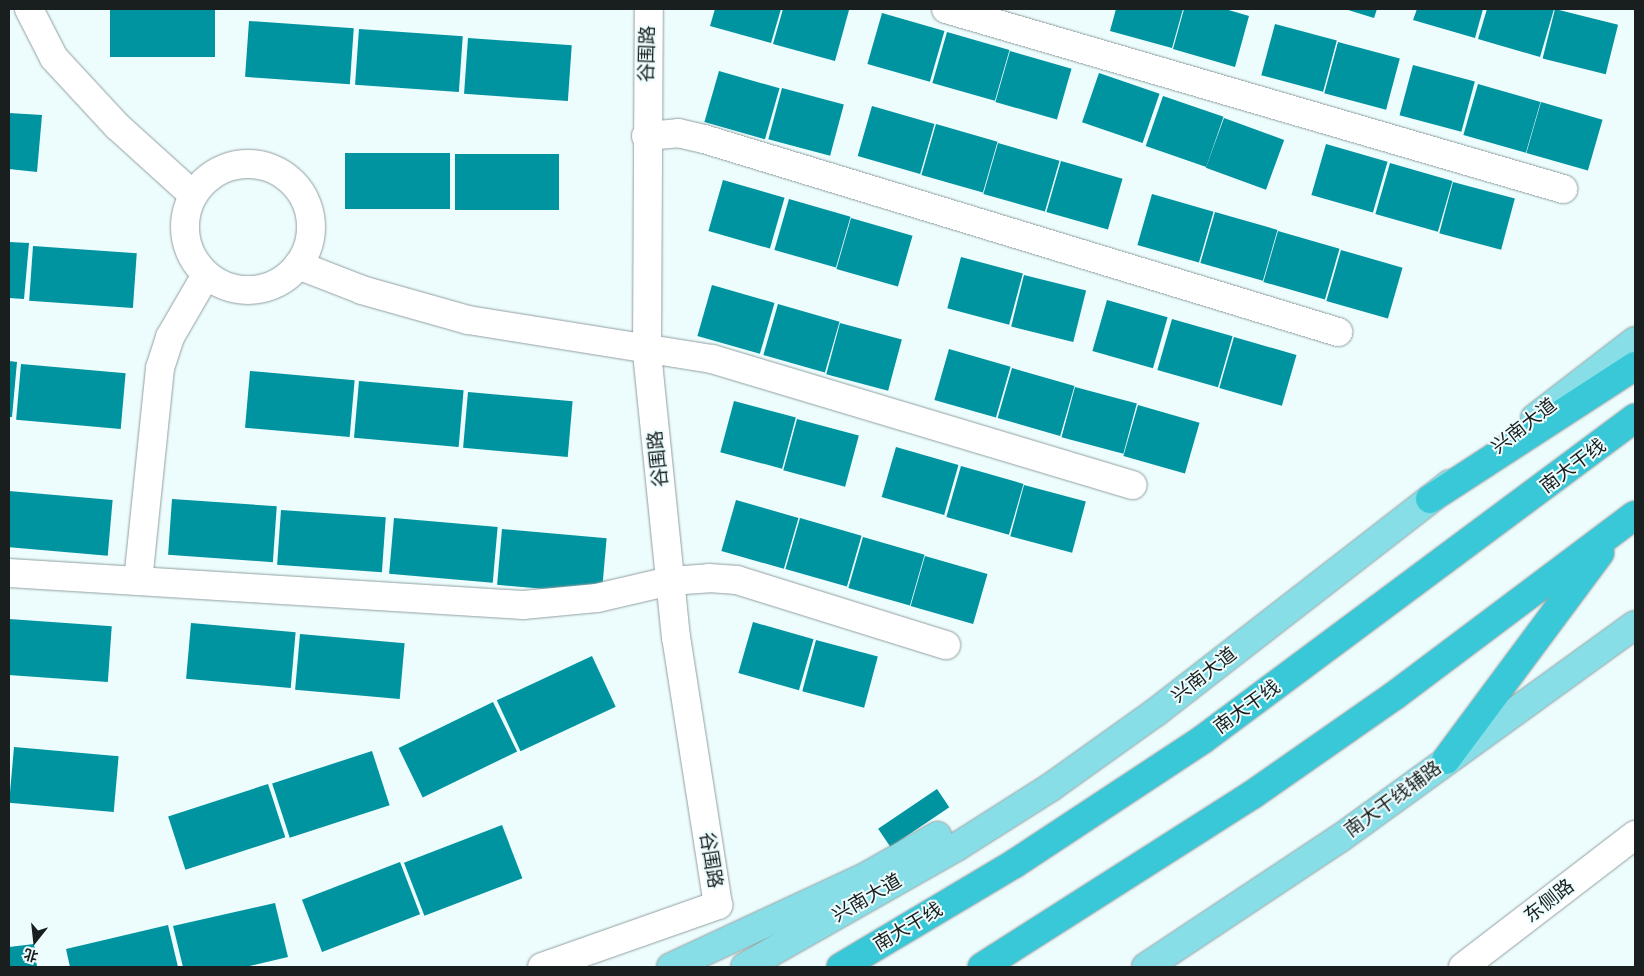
<!DOCTYPE html>
<meta charset="utf-8">
<style>
body{margin:0}
#map{position:relative;width:1644px;height:976px;overflow:hidden;background:#edfcfd;font-family:Mulish,"Noto Sans SC",sans-serif}
div>[style]{position:absolute}
[style*='--x']{left:calc(var(--x)*1px);top:calc(var(--y)*1px);width:calc(var(--w)*1px);rotate:calc(var(--a)*1deg)}
.building>*{inset:0;background:#0093a0;transform-origin:0 0}
.roads{filter:drop-shadow(0 0 1px #919fa1) drop-shadow(0 0 1px #919fa1)}
.minor>*{height:28px;margin:-14px;padding:0 14px;transform-origin:14px;border-radius:14px;background:#fff}
.minor>.ring{margin:-14px;padding:0;box-sizing:content-box;background:none;border:28px solid #fff;border-radius:50%}
.major>*{height:28px;margin:-14px;padding:0 14px;transform-origin:14px;border-radius:14px;background:#88dee7}
.highway>*{height:28px;margin:-14px;padding:0 14px;transform-origin:14px;border-radius:14px;background:#39c8d7}
span{translate:-50% -50%;white-space:nowrap;text-align:center;line-height:1.15;-webkit-text-stroke:4px #edfcfd;paint-order:stroke}
.street-label{font-size:19px;color:#191e1e}
.frame{position:absolute;inset:0;border:10px solid #191e1e;pointer-events:none}
.north{position:absolute;left:10px;top:916px;width:50px;height:50px;-webkit-text-stroke:4px #edfcfd;paint-order:stroke;rotate:196deg;font-size:14px;font-weight:700;line-height:20px;text-align:center;color:#191e1e}
.north::after{content:'';display:block;margin:auto;width:18px;height:22px;background:#191e1e;clip-path:polygon(50% 0,100% 100%,50% 72%,0 100%)}
</style>
<div id="map">
<div class="building">
<i style="left:110px;top:9px;width:105px;height:48px"></i>
<i style="clip-path:polygon(715px 9px,781px 9px,771px 43px,710px 26px)"></i>
<i style="clip-path:polygon(783px 9px,849px 10px,835px 61px,773px 44px)"></i>
<i style="clip-path:polygon(1116px 9px,1183px 9px,1172px 48px,1110px 31px)"></i>
<i style="clip-path:polygon(1184px 9px,1225px 9px,1249px 16px,1235px 67px,1173px 49px)"></i>
<i style="clip-path:polygon(1345px 9px,1377px 9px,1374px 18px)"></i>
<i style="clip-path:polygon(1417px 9px,1483px 9px,1475px 38px,1413px 20px)"></i>
<i style="clip-path:polygon(1487px 9px,1554px 9px,1540px 57px,1478px 39px)"></i>
<i style="left:1555px;top:9px;width:65px;height:51px;rotate:14deg"></i>
<i style="left:882px;top:13px;width:65px;height:53px;rotate:16deg"></i>
<i style="left:249px;top:21px;width:105px;height:56px;rotate:4deg"></i>
<i style="left:1275px;top:24px;width:64px;height:53px;rotate:15deg"></i>
<i style="left:359px;top:29px;width:104px;height:56px;rotate:4deg"></i>
<i style="left:947px;top:32px;width:65px;height:53px;rotate:16deg"></i>
<i style="left:468px;top:38px;width:104px;height:56px;rotate:4deg"></i>
<i style="left:1338px;top:42px;width:64px;height:53px;rotate:15deg"></i>
<i style="left:1010px;top:51px;width:64px;height:53px;rotate:16deg"></i>
<i style="left:1413px;top:65px;width:64px;height:52px;rotate:15deg"></i>
<i style="left:719px;top:71px;width:63px;height:53px;rotate:16deg"></i>
<i style="left:1099px;top:73px;width:64px;height:52px;rotate:19deg"></i>
<i style="left:1478px;top:84px;width:65px;height:53px;rotate:16deg"></i>
<i style="left:782px;top:88px;width:64px;height:53px;rotate:15deg"></i>
<i style="left:1163px;top:96px;width:64px;height:53px;rotate:19deg"></i>
<i style="left:1541px;top:102px;width:64px;height:53px;rotate:16deg"></i>
<i style="left:872px;top:106px;width:65px;height:52px;rotate:16deg"></i>
<i style="clip-path:polygon(9px 113px,42px 115px,37px 172px,9px 169px)"></i>
<i style="left:1224px;top:118px;width:64px;height:53px;rotate:20deg"></i>
<i style="left:936px;top:124px;width:64px;height:53px;rotate:16deg"></i>
<i style="left:998px;top:143px;width:64px;height:53px;rotate:16deg"></i>
<i style="left:1326px;top:144px;width:64px;height:53px;rotate:16deg"></i>
<i style="left:345px;top:153px;width:105px;height:56px"></i>
<i style="left:455px;top:154px;width:104px;height:56px"></i>
<i style="left:1061px;top:161px;width:64px;height:53px;rotate:16deg"></i>
<i style="left:1390px;top:163px;width:65px;height:53px;rotate:16deg"></i>
<i style="left:723px;top:180px;width:64px;height:53px;rotate:16deg"></i>
<i style="left:1453px;top:182px;width:64px;height:53px;rotate:15deg"></i>
<i style="left:1152px;top:194px;width:64px;height:53px;rotate:16deg"></i>
<i style="left:789px;top:199px;width:64px;height:53px;rotate:16deg"></i>
<i style="left:1215px;top:212px;width:65px;height:53px;rotate:16deg"></i>
<i style="left:851px;top:218px;width:64px;height:53px;rotate:16deg"></i>
<i style="left:1278px;top:231px;width:64px;height:53px;rotate:16deg"></i>
<i style="clip-path:polygon(9px 242px,29px 243px,24px 299px,9px 298px)"></i>
<i style="left:33px;top:246px;width:104px;height:55px;rotate:4deg"></i>
<i style="left:1341px;top:250px;width:64px;height:53px;rotate:16deg"></i>
<i style="left:961px;top:257px;width:64px;height:53px;rotate:15deg"></i>
<i style="left:1024px;top:275px;width:64px;height:53px;rotate:14deg"></i>
<i style="left:712px;top:285px;width:65px;height:53px;rotate:16deg"></i>
<i style="left:1107px;top:300px;width:63px;height:53px;rotate:16deg"></i>
<i style="left:778px;top:304px;width:64px;height:53px;rotate:16deg"></i>
<i style="left:1172px;top:319px;width:63px;height:53px;rotate:16deg"></i>
<i style="left:840px;top:323px;width:64px;height:53px;rotate:15deg"></i>
<i style="left:1234px;top:337px;width:65px;height:53px;rotate:16deg"></i>
<i style="left:949px;top:349px;width:64px;height:53px;rotate:16deg"></i>
<i style="clip-path:polygon(9px 361px,17px 362px,12px 417px,9px 417px)"></i>
<i style="left:21px;top:364px;width:105px;height:56px;rotate:5deg"></i>
<i style="left:1012px;top:368px;width:65px;height:52px;rotate:16deg"></i>
<i style="left:250px;top:371px;width:105px;height:57px;rotate:5deg"></i>
<i style="left:359px;top:381px;width:105px;height:57px;rotate:5deg"></i>
<i style="left:1075px;top:387px;width:64px;height:52px;rotate:15deg"></i>
<i style="left:468px;top:392px;width:105px;height:56px;rotate:5deg"></i>
<i style="left:734px;top:401px;width:64px;height:53px;rotate:15deg"></i>
<i style="left:1138px;top:405px;width:64px;height:53px;rotate:16deg"></i>
<i style="left:797px;top:419px;width:64px;height:53px;rotate:15deg"></i>
<i style="left:896px;top:447px;width:65px;height:52px;rotate:16deg"></i>
<i style="left:961px;top:466px;width:65px;height:53px;rotate:16deg"></i>
<i style="left:1024px;top:485px;width:64px;height:53px;rotate:15deg"></i>
<i style="left:9px;top:491px;width:104px;height:56px;rotate:5deg"></i>
<i style="left:172px;top:499px;width:105px;height:56px;rotate:4deg"></i>
<i style="left:736px;top:500px;width:65px;height:53px;rotate:16deg"></i>
<i style="left:281px;top:510px;width:105px;height:55px;rotate:4deg"></i>
<i style="left:394px;top:518px;width:104px;height:56px;rotate:5deg"></i>
<i style="left:800px;top:518px;width:64px;height:53px;rotate:16deg"></i>
<i style="left:502px;top:529px;width:105px;height:56px;rotate:5deg"></i>
<i style="left:863px;top:537px;width:64px;height:53px;rotate:16deg"></i>
<i style="left:925px;top:556px;width:65px;height:52px;rotate:16deg"></i>
<i style="left:9px;top:619px;width:103px;height:56px;rotate:4deg"></i>
<i style="left:753px;top:622px;width:63px;height:53px;rotate:16deg"></i>
<i style="left:191px;top:623px;width:105px;height:56px;rotate:5deg"></i>
<i style="left:300px;top:634px;width:105px;height:56px;rotate:5deg"></i>
<i style="left:816px;top:640px;width:64px;height:53px;rotate:15deg"></i>
<i style="left:592px;top:656px;width:56px;height:105px;rotate:65deg"></i>
<i style="left:493px;top:702px;width:55px;height:105px;rotate:64deg"></i>
<i style="left:14px;top:747px;width:105px;height:56px;rotate:5deg"></i>
<i style="left:372px;top:751px;width:57px;height:105px;rotate:72deg"></i>
<i style="left:268px;top:784px;width:56px;height:105px;rotate:72deg"></i>
<i style="left:937px;top:789px;width:22px;height:71px;rotate:56deg"></i>
<i style="left:502px;top:825px;width:57px;height:105px;rotate:69deg"></i>
<i style="left:400px;top:862px;width:56px;height:105px;rotate:69deg"></i>
<i style="clip-path:polygon(275px 903px,288px 957px,245px 967px,183px 967px,173px 926px)"></i>
<i style="clip-path:polygon(168px 925px,178px 967px,70px 967px,66px 949px)"></i>
<i style="clip-path:polygon(34px 944px,37px 967px,9px 967px,9px 947px)"></i>
</div>
<div class="roads">
<div class="minor">
<i style="--x:29;--y:9;--w:55;--a:63"></i>
<i style="--x:54;--y:58;--w:93;--a:47.2"></i>
<i style="--x:117;--y:126;--w:103;--a:42.2"></i>
<i style="--x:946;--y:9;--w:643;--a:16.26"></i>
<i style="--x:646;--y:136;--w:32;--a:-5"></i>
<i style="--x:678;--y:133;--w:27;--a:13"></i>
<i style="--x:704;--y:139;--w:663;--a:16.93"></i>
<i class="ring" style="left:185px;top:164px;width:98px;height:98px"></i>
<i style="--x:298;--y:265;--w:69;--a:21.3"></i>
<i style="--x:362;--y:290;--w:110;--a:15.8"></i>
<i style="--x:468;--y:320;--w:247;--a:9.1"></i>
<i style="--x:712;--y:359;--w:439;--a:16.7"></i>
<i style="--x:9;--y:573;--w:515;--a:3.56"></i>
<i style="--x:523;--y:605;--w:74;--a:-5.4"></i>
<i style="--x:597;--y:598;--w:75;--a:-13.1"></i>
<i style="--x:670;--y:581;--w:39;--a:-4"></i>
<i style="--x:709;--y:578;--w:28;--a:4"></i>
<i style="--x:737;--y:580;--w:219;--a:17.3"></i>
<i style="--x:138;--y:581;--w:214;--a:-84.1"></i>
<i style="--x:160;--y:368;--w:33;--a:-72"></i>
<i style="--x:170;--y:337;--w:72;--a:-59.9"></i>
<i style="--x:542;--y:967;--w:187;--a:-19.4"></i>
<i style="--x:718;--y:905;--w:270;--a:-98.9"></i>
<i style="--x:676;--y:638;--w:288;--a:-95.8"></i>
<i style="--x:647;--y:351;--w:342;--a:-89.7"></i>
<i style="--x:1463;--y:967;--w:217;--a:-37.5"></i>
</div>
<div class="major">
<i style="--x:1535;--y:418;--w:126;--a:-37.6"></i>
<i style="--x:671;--y:967;--w:216;--a:-24.9"></i>
<i style="--x:867;--y:876;--w:81;--a:-29.7"></i>
<i style="--x:745;--y:967;--w:245;--a:-29.6"></i>
<i style="--x:958;--y:846;--w:110;--a:-32.4"></i>
<i style="--x:1051;--y:787;--w:129;--a:-35.5"></i>
<i style="--x:1156;--y:712;--w:372;--a:-37.8"></i>
<i style="--x:1146;--y:967;--w:232;--a:-33.6"></i>
<i style="--x:1339;--y:839;--w:365;--a:-35.9"></i>
</div>
<div class="highway">
<i style="--x:1430;--y:499;--w:244;--a:-33"></i>
<i style="--x:1446;--y:760;--w:258;--a:-53.4"></i>
<i style="--x:841;--y:967;--w:201;--a:-30.8"></i>
<i style="--x:1014;--y:864;--w:225;--a:-33.4"></i>
<i style="--x:1202;--y:740;--w:540;--a:-36.64"></i>
<i style="--x:982;--y:967;--w:320;--a:-32.5"></i>
<i style="--x:1252;--y:795;--w:173;--a:-34.9"></i>
<i style="--x:1394;--y:696;--w:301;--a:-36.9"></i>
</div>
</div>
<div class="street-label">
<span style="left:647px;top:54px;rotate:-88deg">谷围路</span>
<span style="left:1524px;top:426px;rotate:-38deg">兴南大道</span>
<span style="left:658px;top:459px;rotate:-96deg">谷围路</span>
<span style="left:1573px;top:466px;rotate:-37deg">南大干线</span>
<span style="left:1204px;top:675px;rotate:-38deg">兴南大道</span>
<span style="left:1247px;top:707px;rotate:-36deg">南大干线</span>
<span style="left:1393px;top:799px;rotate:-36deg">南大干线辅路</span>
<span style="left:711px;top:860px;rotate:81deg">谷围路</span>
<span style="left:867px;top:898px;rotate:-30deg">兴南大道</span>
<span style="left:1549px;top:901px;rotate:-38deg">东侧路</span>
<span style="left:908px;top:927px;rotate:-31deg">南大干线</span>
</div>
<div class="frame"></div>
<div class="north">北</div>
</div>
